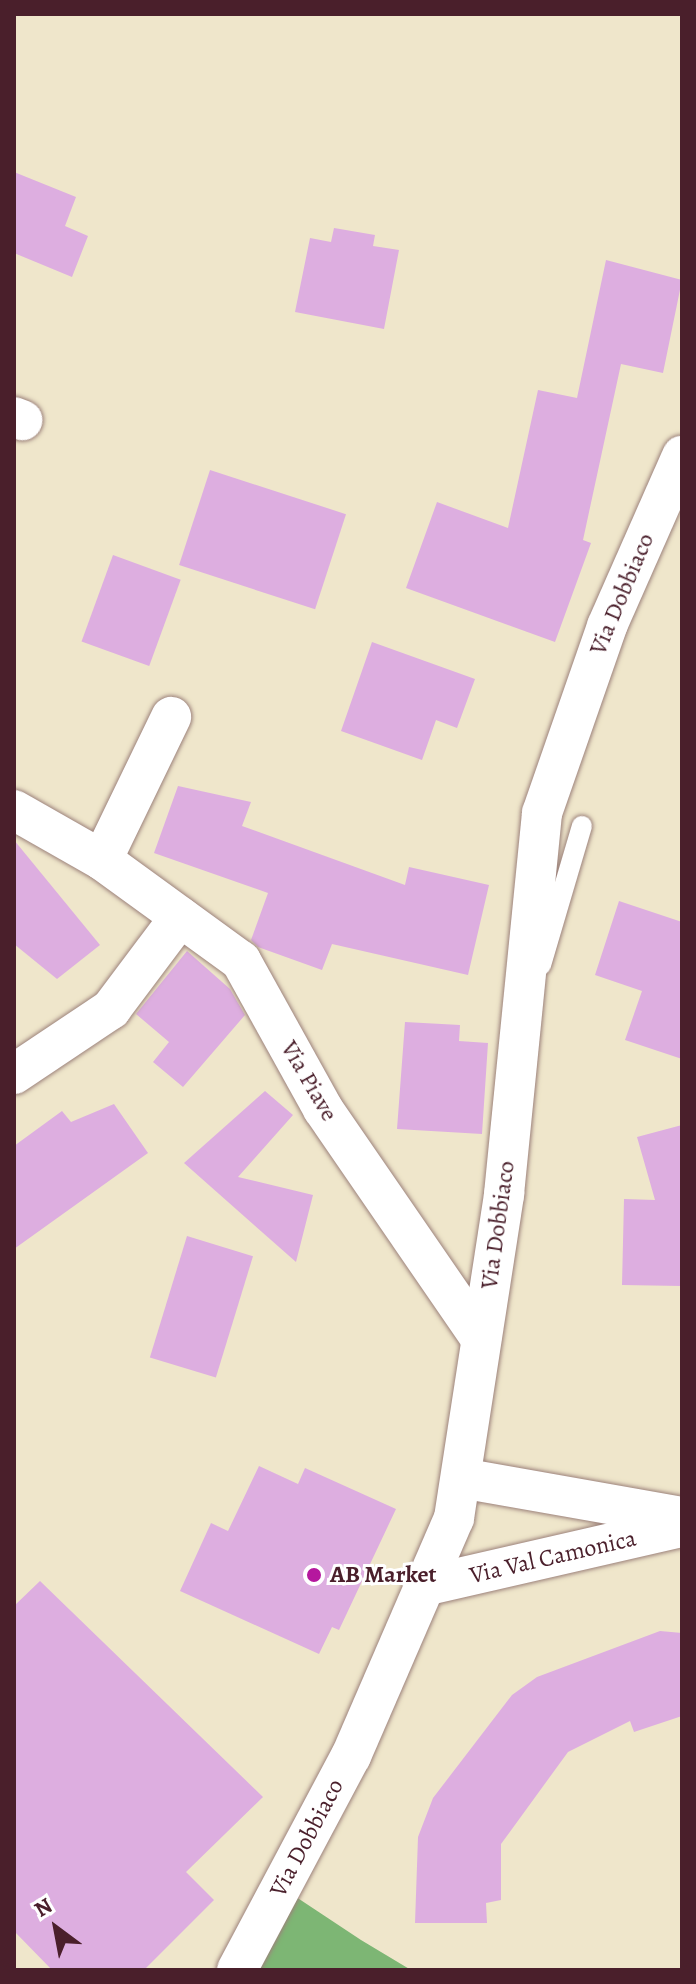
<!DOCTYPE html>
<style>
body{margin:0}
#map{position:relative;width:696px;height:1984px;overflow:hidden;background:#efe6cb;font-family:Alegreya,serif}
div>[style]{position:absolute}
[style*='--x']{left:calc(var(--x)*1px);top:calc(var(--y)*1px);width:calc(var(--w)*1px);rotate:calc(var(--a)*1deg)}
.forest>*{inset:0;background:#7db674}
.building>*{inset:0;background:#ddaee0;transform-origin:0 0}
.roads{filter:drop-shadow(0 0 2px #9c827b) drop-shadow(0 0 2px #9c827b)}
.lane>*{height:20px;margin:-10px;padding:0 10px;transform-origin:10px;border-radius:10px;background:#fff}
.street>*{height:40px;margin:-20px;padding:0 20px;transform-origin:20px;border-radius:20px;background:#fff}
.dots>*{width:22px;height:22px;translate:-50% -50%;box-sizing:border-box;border:4px solid #fff;border-radius:50%}
span{translate:-50% -50%;white-space:nowrap;text-align:center;line-height:1.15;-webkit-text-stroke:6px #fff;paint-order:stroke}
.street-label{font-size:24px;color:#4a1f2b}
.poi-label{font-size:24px;color:#4a1f2b;font-weight:700}
.left{translate:0 -50%;text-align:left}
.frame{position:absolute;inset:0;border:16px solid #4a1f2b;pointer-events:none}
.north{position:absolute;left:16px;top:1888px;width:80px;height:80px;-webkit-text-stroke:6px #fff;paint-order:stroke;rotate:328deg;font-size:22px;font-weight:700;line-height:32px;text-align:center;color:#4a1f2b}
.north::after{content:'';display:block;margin:auto;width:28px;height:36px;background:#4a1f2b;clip-path:polygon(50% 0,100% 100%,50% 72%,0 100%)}
</style>
<div id="map">
<div class="forest">
<i style="clip-path:polygon(284px 1889px,361px 1940px,411px 1970px,240px 1970px)"></i>
</div>
<div class="building">
<i style="clip-path:polygon(14px 172px,76px 197px,65px 226px,88px 236px,72px 277px,14px 253px)"></i>
<i style="clip-path:polygon(334px 228px,375px 235px,373px 246px,399px 250px,384px 329px,295px 312px,310px 238px,331px 242px)"></i>
<i style="clip-path:polygon(606px 260px,682px 280px,663px 373px,621px 364px,583px 540px,591px 543px,555px 642px,406px 588px,437px 502px,508px 528px,538px 390px,577px 398px)"></i>
<i style="left:210px;top:470px;width:143px;height:100px;rotate:18deg"></i>
<i style="left:113px;top:555px;width:72px;height:92px;rotate:20deg"></i>
<i style="clip-path:polygon(372px 642px,475px 679px,457px 728px,436px 720px,422px 760px,341px 731px)"></i>
<i style="clip-path:polygon(178px 786px,251px 802px,242px 826px,405px 885px,409px 867px,489px 885px,468px 975px,332px 944px,322px 970px,258px 947px,251px 940px,268px 893px,154px 853px)"></i>
<i style="clip-path:polygon(14px 840px,100px 945px,57px 979px,14px 944px)"></i>
<i style="clip-path:polygon(619px 901px,682px 922px,682px 1059px,625px 1040px,642px 991px,595px 975px)"></i>
<i style="clip-path:polygon(187px 951px,230px 989px,245px 1015px,183px 1087px,153px 1062px,169px 1042px,136px 1014px)"></i>
<i style="clip-path:polygon(405px 1022px,460px 1025px,459px 1041px,488px 1043px,482px 1134px,397px 1129px)"></i>
<i style="clip-path:polygon(265px 1091px,293px 1115px,238px 1177px,313px 1195px,296px 1262px,184px 1163px)"></i>
<i style="clip-path:polygon(114px 1104px,148px 1153px,14px 1249px,14px 1146px,62px 1111px,71px 1122px)"></i>
<i style="clip-path:polygon(682px 1125px,682px 1286px,622px 1285px,624px 1199px,655px 1200px,637px 1137px)"></i>
<i style="left:187px;top:1236px;width:69px;height:127px;rotate:17deg"></i>
<i style="clip-path:polygon(259px 1466px,298px 1484px,305px 1468px,396px 1509px,339px 1630px,332px 1627px,319px 1654px,180px 1591px,211px 1523px,228px 1531px)"></i>
<i style="clip-path:polygon(40px 1581px,263px 1797px,186px 1872px,214px 1900px,144px 1970px,52px 1970px,14px 1931px,14px 1606px)"></i>
<i style="clip-path:polygon(660px 1631px,682px 1633px,682px 1716px,634px 1732px,630px 1721px,568px 1752px,501px 1844px,501px 1900px,486px 1903px,487px 1923px,415px 1923px,418px 1837px,433px 1798px,512px 1695px,537px 1677px)"></i>
</div>
<div class="roads">
<div class="lane">
<i style="--x:541;--y:965;--w:145;--a:-73.6"></i>
</div>
<div class="street">
<i style="--x:14;--y:417;--w:9;--a:21"></i>
<i style="--x:14;--y:810;--w:101;--a:29.6"></i>
<i style="--x:102;--y:860;--w:172;--a:36"></i>
<i style="--x:241;--y:961;--w:169;--a:61"></i>
<i style="--x:323;--y:1109;--w:279;--a:55.5"></i>
<i style="--x:102;--y:860;--w:159;--a:-64.2"></i>
<i style="--x:14;--y:1074;--w:117;--a:-33.8"></i>
<i style="--x:111;--y:1009;--w:115;--a:-53.1"></i>
<i style="--x:461;--y:1478;--w:224;--a:10"></i>
<i style="--x:424;--y:1586;--w:265;--a:-12.9"></i>
<i style="--x:237;--y:1970;--w:242;--a:-62"></i>
<i style="--x:351;--y:1756;--w:259;--a:-66.6"></i>
<i style="--x:454;--y:1518;--w:328;--a:-81.2"></i>
<i style="--x:504;--y:1194;--w:383;--a:-84.3"></i>
<i style="--x:542;--y:813;--w:198;--a:-70.8"></i>
<i style="--x:607;--y:626;--w:186;--a:-66.2"></i>
</div>
</div>
<div class="dots">
<i style="left:314px;top:1575px;background:#b5179e"></i>
</div>
<div class="street-label">
<span style="left:622px;top:594px;rotate:-67deg">Via Dobbiaco</span>
<span style="left:309px;top:1081px;rotate:60deg">Via Piave</span>
<span style="left:498px;top:1225px;rotate:-82deg">Via Dobbiaco</span>
<span style="left:553px;top:1557px;rotate:-13deg">Via Val Camonica</span>
<span style="left:307px;top:1838px;rotate:-62deg">Via Dobbiaco</span>
</div>
<div class="poi-label">
<span class="left" style="left:330px;top:1575px">AB Market</span>
</div>
<div class="frame"></div>
<div class="north">N</div>
</div>
